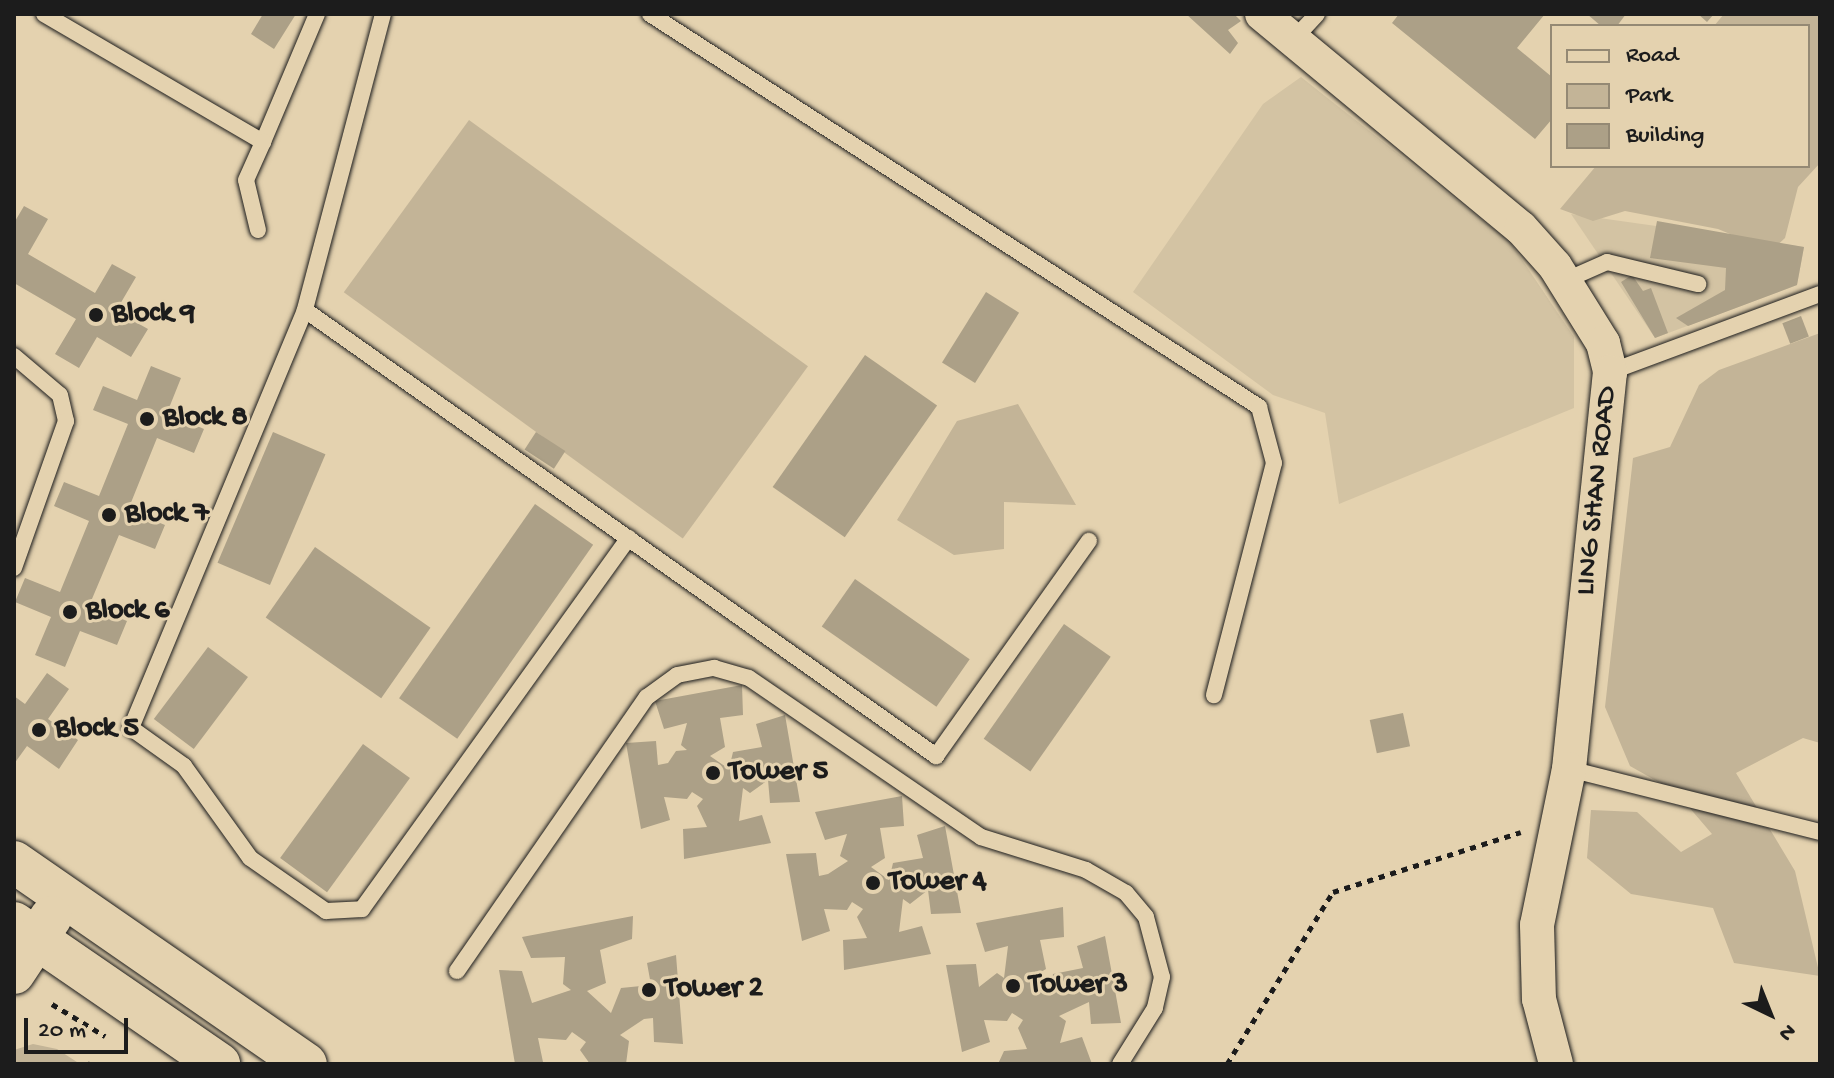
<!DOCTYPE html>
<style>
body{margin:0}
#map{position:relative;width:1834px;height:1078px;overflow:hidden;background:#e4d2af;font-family:"Gochi Hand",sans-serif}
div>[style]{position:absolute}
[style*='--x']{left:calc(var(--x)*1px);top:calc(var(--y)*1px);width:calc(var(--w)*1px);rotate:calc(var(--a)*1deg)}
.built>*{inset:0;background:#d3c3a3}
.green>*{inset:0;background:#c3b497;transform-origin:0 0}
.building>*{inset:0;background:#aca087;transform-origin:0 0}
.path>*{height:5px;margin-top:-2.5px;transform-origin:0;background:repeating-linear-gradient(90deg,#1c1c1c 0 6px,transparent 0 12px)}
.roads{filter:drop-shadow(0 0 2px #1c1c1c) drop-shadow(0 0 2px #1c1c1c)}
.service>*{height:16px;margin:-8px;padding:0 8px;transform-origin:8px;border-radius:8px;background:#e4d2af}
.minor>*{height:34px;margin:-17px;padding:0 17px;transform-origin:17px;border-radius:17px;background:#e4d2af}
.tertiary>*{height:42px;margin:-21px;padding:0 21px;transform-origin:21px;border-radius:21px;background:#e4d2af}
.dots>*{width:22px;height:22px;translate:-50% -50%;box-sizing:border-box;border:4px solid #e4d2af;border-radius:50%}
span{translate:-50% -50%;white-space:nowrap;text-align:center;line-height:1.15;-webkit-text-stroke:6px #e4d2af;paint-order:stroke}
.poi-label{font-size:30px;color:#1c1c1c;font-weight:700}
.left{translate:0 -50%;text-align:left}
.street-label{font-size:30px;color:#1c1c1c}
.frame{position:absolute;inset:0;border:16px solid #1c1c1c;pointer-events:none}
.legend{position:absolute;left:1550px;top:24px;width:260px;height:144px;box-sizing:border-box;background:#e4d2af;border:2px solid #948974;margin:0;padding:10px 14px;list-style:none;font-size:24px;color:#1c1c1c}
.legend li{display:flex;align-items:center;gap:16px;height:40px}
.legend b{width:40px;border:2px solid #948974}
.north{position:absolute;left:1730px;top:974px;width:80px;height:80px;-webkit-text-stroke:6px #e4d2af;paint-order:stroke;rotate:137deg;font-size:22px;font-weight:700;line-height:32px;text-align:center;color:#1c1c1c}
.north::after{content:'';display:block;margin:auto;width:28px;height:36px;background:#1c1c1c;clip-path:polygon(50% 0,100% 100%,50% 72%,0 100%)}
.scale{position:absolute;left:24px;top:1018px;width:104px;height:36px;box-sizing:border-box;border:4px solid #1c1c1c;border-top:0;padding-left:10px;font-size:24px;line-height:28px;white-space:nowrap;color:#1c1c1c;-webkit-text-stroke:6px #e4d2af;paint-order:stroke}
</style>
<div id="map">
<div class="built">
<i style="clip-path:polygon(1301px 77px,1510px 242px,1574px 337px,1574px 408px,1339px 504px,1325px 413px,1273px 395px,1133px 292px,1263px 104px)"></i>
<i style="clip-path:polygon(1571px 214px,1804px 247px,1797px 285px,1655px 338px)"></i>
</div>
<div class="green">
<i style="clip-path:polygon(1724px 14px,1820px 14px,1820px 163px,1798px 187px,1785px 238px,1771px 251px,1718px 229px,1625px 211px,1593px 221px,1560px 209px,1596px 166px,1808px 166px,1808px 26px,1714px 26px)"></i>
<i style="left:469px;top:120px;width:419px;height:213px;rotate:36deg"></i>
<i style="clip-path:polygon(1820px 333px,1820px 743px,1803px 738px,1736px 773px,1795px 871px,1820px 976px,1734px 963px,1713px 908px,1631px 894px,1587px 858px,1591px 810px,1637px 812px,1681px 852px,1712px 834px,1676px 792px,1630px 766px,1605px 707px,1633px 458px,1670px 447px,1699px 385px,1719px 370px)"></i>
<i style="clip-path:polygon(1018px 404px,1076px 505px,1004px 502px,1004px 549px,954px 555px,897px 520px,957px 421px)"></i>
<i style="clip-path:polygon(33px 1044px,57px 1049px,80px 1064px,14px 1064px,14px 1050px)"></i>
</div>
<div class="building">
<i style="clip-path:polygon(263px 14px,296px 14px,274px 49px,251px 34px)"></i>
<i style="clip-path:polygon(1186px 14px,1234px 14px,1241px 21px,1228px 30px,1238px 43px,1230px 54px)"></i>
<i style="clip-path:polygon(1399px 14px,1545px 14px,1517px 48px,1552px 77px,1552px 119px,1535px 139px,1392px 23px)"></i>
<i style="clip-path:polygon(1587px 14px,1626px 14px,1617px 26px,1601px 26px)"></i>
<i style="clip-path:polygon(1698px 14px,1714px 14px,1707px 22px)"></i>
<i style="clip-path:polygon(24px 206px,48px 219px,28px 254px,95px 293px,112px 264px,136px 277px,116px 311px,148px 329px,131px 357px,97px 337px,79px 368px,55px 354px,76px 319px,14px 283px,14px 223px)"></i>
<i style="clip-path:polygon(1657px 221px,1804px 247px,1797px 285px,1688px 326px,1676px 318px,1725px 290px,1726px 268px,1650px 258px)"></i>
<i style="clip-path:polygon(1632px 275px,1643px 291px,1651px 288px,1668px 333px,1655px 338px,1621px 282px)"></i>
<i style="left:986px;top:292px;width:39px;height:83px;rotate:32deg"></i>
<i style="left:1801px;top:316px;width:22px;height:20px;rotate:69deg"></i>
<i style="left:865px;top:355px;width:88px;height:161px;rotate:35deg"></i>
<i style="clip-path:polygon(151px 366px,181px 378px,167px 413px,204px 429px,194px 453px,157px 438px,128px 510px,165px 525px,155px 549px,119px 535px,89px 606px,127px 621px,117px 645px,80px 631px,65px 667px,35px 655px,51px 617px,15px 602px,25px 578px,60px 592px,89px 521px,54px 506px,64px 482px,99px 496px,128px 424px,93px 410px,103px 386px,137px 400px)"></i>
<i style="left:273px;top:432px;width:57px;height:142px;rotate:23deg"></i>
<i style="left:536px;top:432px;width:35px;height:21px;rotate:33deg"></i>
<i style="left:535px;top:504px;width:71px;height:237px;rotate:35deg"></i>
<i style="left:315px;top:547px;width:141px;height:86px;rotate:35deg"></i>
<i style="left:855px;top:579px;width:140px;height:58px;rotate:35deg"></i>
<i style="left:1064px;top:624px;width:57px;height:140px;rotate:35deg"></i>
<i style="left:208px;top:647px;width:50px;height:90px;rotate:37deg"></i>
<i style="clip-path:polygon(47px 673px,69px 689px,48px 719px,78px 740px,59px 769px,27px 746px,14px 764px,14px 696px,25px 704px)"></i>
<i style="clip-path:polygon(742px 685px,743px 715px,720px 718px,725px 747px,710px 756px,729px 769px,733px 752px,762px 747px,756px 724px,785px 715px,800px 802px,770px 803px,768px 780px,750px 793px,743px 788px,739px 821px,762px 815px,771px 843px,684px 859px,683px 829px,707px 827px,697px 806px,703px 799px,692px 792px,687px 799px,664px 797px,670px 820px,641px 829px,626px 743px,656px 741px,658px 765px,668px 763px,676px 751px,687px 750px,681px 745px,687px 723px,664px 729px,655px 701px)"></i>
<i style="left:1403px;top:713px;width:34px;height:34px;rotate:78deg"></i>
<i style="left:363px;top:744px;width:58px;height:141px;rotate:36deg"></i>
<i style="clip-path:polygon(902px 796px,904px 826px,880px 828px,885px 858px,871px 867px,889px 880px,893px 863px,923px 858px,917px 835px,945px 826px,961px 913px,931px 914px,928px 890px,910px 904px,903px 899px,899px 932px,922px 926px,931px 954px,844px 970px,843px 940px,867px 938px,857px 917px,863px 909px,852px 902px,847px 910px,824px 909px,830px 931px,802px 941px,786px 854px,816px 853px,819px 876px,828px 874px,848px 861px,840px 856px,847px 834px,825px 840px,815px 812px)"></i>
<i style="clip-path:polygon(1063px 907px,1064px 937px,1040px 940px,1046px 969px,1031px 978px,1050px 991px,1053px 974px,1083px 968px,1077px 946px,1105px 936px,1121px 1023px,1091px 1024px,1089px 1002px,1059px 1016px,1066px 1021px,1060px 1043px,1082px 1037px,1092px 1064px,998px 1064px,1004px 1051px,1027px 1049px,1018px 1028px,1023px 1020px,1012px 1013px,1007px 1021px,984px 1020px,990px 1042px,962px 1052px,946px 965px,976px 964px,979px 987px,997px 973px,1004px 978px,1008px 946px,985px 952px,976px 923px)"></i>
<i style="clip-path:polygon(633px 916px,632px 939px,600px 950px,606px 983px,587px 991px,611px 1013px,621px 988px,651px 985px,647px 963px,676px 955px,683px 1044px,654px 1042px,653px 1018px,644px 1019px,620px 1035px,629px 1041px,626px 1064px,590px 1064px,580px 1050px,586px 1042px,572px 1032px,566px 1040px,538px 1038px,543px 1062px,515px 1064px,499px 970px,522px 971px,532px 1003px,571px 990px,563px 984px,565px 957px,531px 958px,522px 937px)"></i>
</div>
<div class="path">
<i style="--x:52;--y:1004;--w:62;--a:31.1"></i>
<i style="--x:90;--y:1064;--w:2;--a:-63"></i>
<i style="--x:1227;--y:1064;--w:202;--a:-58.4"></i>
<i style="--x:1333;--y:892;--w:197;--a:-17.7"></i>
</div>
<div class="roads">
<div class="service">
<i style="--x:44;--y:14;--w:254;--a:30.3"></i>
<i style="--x:263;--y:142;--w:139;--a:-67.1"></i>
<i style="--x:383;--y:14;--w:306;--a:104.8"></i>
<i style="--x:305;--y:310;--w:453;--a:112.6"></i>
<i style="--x:131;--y:728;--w:65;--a:35.6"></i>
<i style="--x:184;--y:766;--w:113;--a:54.3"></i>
<i style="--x:250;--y:858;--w:93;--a:34.9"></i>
<i style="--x:326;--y:911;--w:36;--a:-3"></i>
<i style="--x:362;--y:909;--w:457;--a:-54.3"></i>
<i style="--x:650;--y:14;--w:725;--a:32.83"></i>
<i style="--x:1259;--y:407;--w:58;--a:75"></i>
<i style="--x:1274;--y:463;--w:240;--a:104.5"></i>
<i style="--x:1293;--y:40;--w:35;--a:-47"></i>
<i style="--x:258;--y:230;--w:51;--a:-103.5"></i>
<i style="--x:246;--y:180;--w:42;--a:-65.9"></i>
<i style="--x:1564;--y:281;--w:47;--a:-23.8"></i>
<i style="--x:1607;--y:262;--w:94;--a:13.6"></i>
<i style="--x:305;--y:310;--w:773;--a:35.25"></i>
<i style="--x:936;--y:756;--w:264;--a:-54.6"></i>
<i style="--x:14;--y:356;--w:60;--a:40.3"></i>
<i style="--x:60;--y:395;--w:27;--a:77"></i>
<i style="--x:66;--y:421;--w:156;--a:109.5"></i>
<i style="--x:1610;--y:372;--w:224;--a:-20.4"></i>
<i style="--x:1569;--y:769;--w:259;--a:14.1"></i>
<i style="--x:457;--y:971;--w:333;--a:-55.3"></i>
<i style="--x:647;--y:697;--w:37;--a:-36"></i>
<i style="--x:677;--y:675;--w:38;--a:-11"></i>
<i style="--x:714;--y:668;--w:36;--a:16"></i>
<i style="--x:749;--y:678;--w:281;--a:34.4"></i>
<i style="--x:981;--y:837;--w:110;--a:17.4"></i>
<i style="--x:1086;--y:870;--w:46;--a:29.9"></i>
<i style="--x:1126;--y:893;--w:31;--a:50"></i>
<i style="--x:1146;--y:917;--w:62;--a:75.1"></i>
<i style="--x:1162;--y:977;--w:32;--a:103"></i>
<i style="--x:1155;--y:1008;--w:66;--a:122"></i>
</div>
<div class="minor">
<i style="--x:1262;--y:14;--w:336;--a:39.6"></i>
<i style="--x:1521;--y:228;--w:51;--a:48.2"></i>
<i style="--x:1555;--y:266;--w:91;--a:58.1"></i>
<i style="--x:1603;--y:343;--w:30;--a:76"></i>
<i style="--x:1610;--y:372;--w:399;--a:95.9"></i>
<i style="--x:1569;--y:769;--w:159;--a:101.6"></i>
<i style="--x:1537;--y:925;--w:74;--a:88.5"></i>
<i style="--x:1539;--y:999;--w:67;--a:75.3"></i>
</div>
<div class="tertiary">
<i style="--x:14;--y:862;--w:355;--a:34.7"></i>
<i style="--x:14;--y:923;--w:249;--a:34.5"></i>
<i style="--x:14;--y:973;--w:67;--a:-56.5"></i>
</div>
</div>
<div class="dots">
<i style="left:96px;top:315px;background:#1c1c1c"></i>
<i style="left:147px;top:419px;background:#1c1c1c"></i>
<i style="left:109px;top:515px;background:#1c1c1c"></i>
<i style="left:70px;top:612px;background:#1c1c1c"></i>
<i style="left:39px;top:730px;background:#1c1c1c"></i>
<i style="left:713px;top:773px;background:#1c1c1c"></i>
<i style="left:873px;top:883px;background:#1c1c1c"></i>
<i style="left:1013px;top:986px;background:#1c1c1c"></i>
<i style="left:649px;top:990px;background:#1c1c1c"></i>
</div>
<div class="poi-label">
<span class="left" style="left:112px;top:315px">Block 9</span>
<span class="left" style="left:163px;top:419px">Block 8</span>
<span class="left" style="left:125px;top:515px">Block 7</span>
<span class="left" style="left:86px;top:612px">Block 6</span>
<span class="left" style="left:55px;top:730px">Block 5</span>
<span class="left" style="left:729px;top:773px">Tower 5</span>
<span class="left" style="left:889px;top:883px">Tower 4</span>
<span class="left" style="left:1029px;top:986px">Tower 3</span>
<span class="left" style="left:665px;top:990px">Tower 2</span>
</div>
<div class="street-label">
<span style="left:1598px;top:491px;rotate:-84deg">LING SHAN ROAD</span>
</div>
<div class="frame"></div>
<ul class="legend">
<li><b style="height:10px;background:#e4d2af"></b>Road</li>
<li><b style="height:22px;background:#c3b497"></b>Park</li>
<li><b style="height:22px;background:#aca087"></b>Building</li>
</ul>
<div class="north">N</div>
<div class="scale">20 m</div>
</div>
